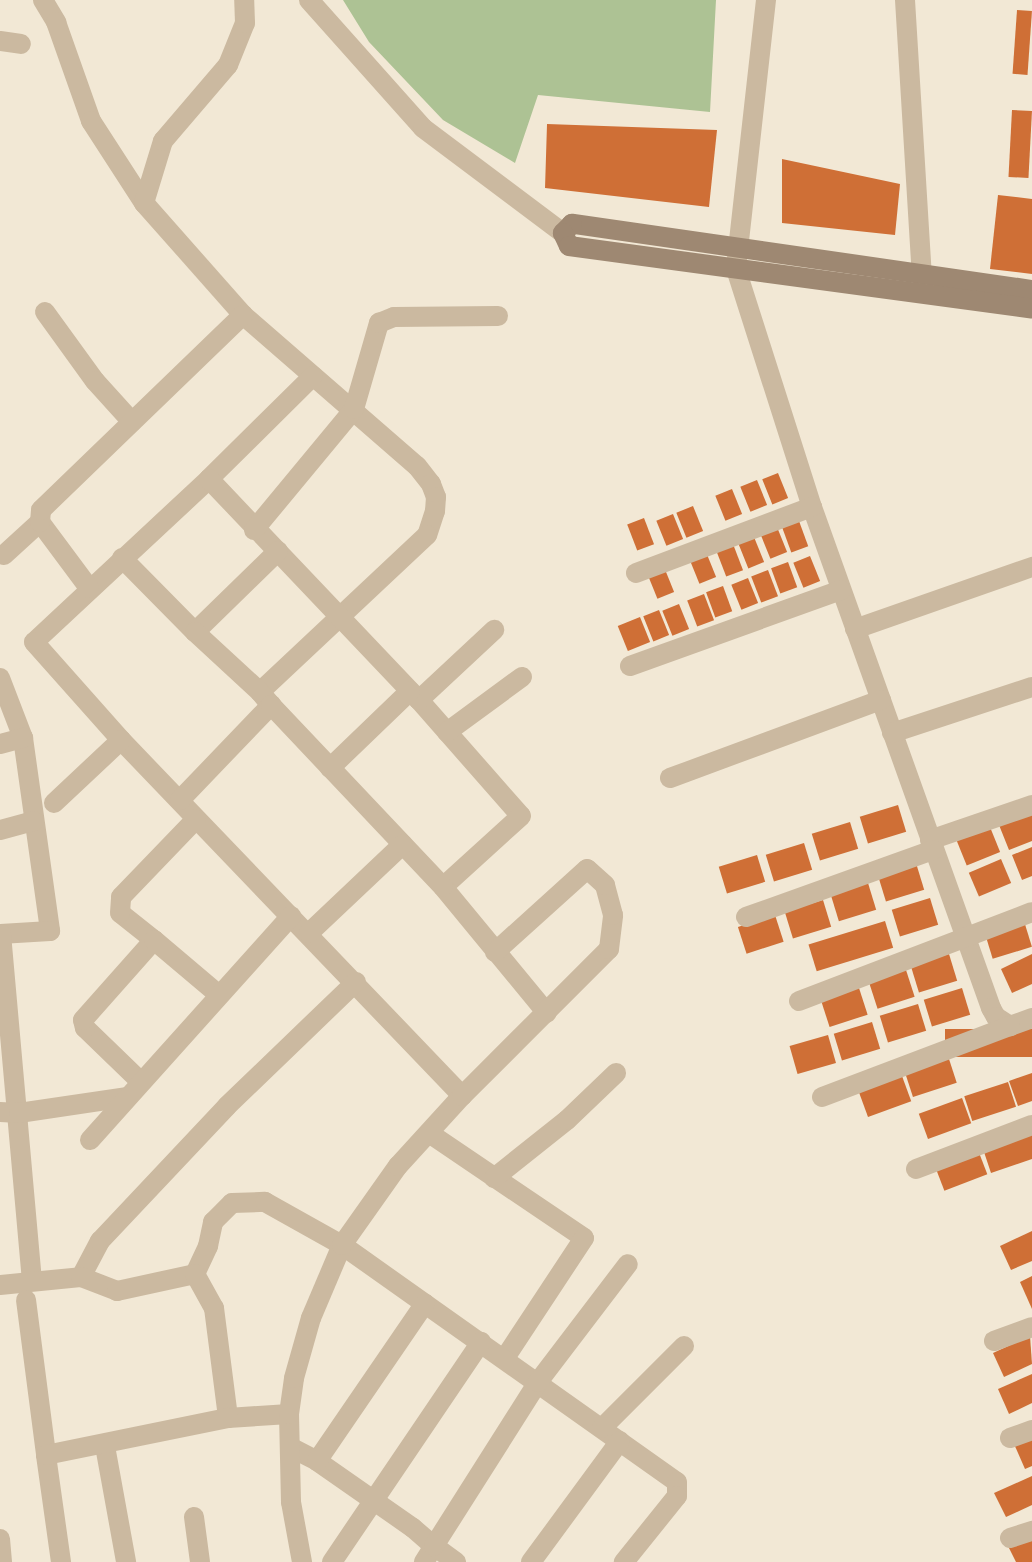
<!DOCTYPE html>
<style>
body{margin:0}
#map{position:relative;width:1032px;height:1562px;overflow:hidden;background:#f2e8d5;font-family:Mulish,sans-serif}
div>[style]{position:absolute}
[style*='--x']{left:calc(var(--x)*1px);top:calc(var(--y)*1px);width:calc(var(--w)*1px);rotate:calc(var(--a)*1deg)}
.green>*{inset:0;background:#adc294}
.building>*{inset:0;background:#cf6f36;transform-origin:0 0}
.street>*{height:20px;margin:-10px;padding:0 10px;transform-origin:10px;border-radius:10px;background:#cbb9a0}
.secondary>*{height:20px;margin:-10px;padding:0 10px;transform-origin:10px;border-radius:10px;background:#9e8872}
span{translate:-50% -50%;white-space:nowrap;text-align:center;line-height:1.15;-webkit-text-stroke:6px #faf2e1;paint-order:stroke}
</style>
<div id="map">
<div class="green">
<i style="clip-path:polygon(343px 0,716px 0,710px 112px,538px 95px,515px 163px,443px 120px,369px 42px)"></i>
</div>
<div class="building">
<i style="left:1017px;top:10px;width:15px;height:64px;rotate:4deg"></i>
<i style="left:1012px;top:110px;width:20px;height:67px;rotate:3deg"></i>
<i style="clip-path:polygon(547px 124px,717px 130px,709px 207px,545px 188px)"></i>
<i style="clip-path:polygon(782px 159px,900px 184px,895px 235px,782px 223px)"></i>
<i style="clip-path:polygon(998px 195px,1032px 199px,1032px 274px,990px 269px)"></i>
<i style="left:778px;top:473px;width:27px;height:17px;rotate:68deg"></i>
<i style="left:757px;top:480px;width:27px;height:18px;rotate:68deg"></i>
<i style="left:732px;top:489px;width:27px;height:18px;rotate:68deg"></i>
<i style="left:693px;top:506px;width:27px;height:18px;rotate:68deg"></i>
<i style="left:673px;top:514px;width:27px;height:18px;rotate:68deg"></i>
<i style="left:644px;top:518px;width:28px;height:18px;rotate:69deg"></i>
<i style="left:799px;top:521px;width:27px;height:18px;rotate:70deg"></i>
<i style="left:777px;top:527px;width:27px;height:18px;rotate:68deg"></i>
<i style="left:754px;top:537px;width:27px;height:17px;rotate:68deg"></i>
<i style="left:733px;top:544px;width:28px;height:18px;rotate:69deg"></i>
<i style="left:706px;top:552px;width:27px;height:18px;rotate:68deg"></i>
<i style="left:810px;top:556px;width:27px;height:18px;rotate:68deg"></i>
<i style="left:788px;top:562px;width:27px;height:18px;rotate:70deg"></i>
<i style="left:664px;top:567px;width:27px;height:18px;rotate:68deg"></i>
<i style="left:768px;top:570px;width:28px;height:18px;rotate:69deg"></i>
<i style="left:748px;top:578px;width:27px;height:18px;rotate:68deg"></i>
<i style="left:723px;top:586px;width:27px;height:18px;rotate:70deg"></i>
<i style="left:704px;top:594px;width:28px;height:18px;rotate:69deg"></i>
<i style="left:679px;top:604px;width:27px;height:18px;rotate:68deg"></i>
<i style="left:659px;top:610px;width:27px;height:17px;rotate:68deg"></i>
<i style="left:640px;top:617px;width:27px;height:24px;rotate:68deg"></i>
<i style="left:898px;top:805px;width:28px;height:40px;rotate:73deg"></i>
<i style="clip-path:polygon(1032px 812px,1032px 841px,1009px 850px,999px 825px)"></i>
<i style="left:850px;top:822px;width:28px;height:40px;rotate:73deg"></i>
<i style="left:990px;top:827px;width:27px;height:36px;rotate:68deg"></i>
<i style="left:804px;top:843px;width:28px;height:40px;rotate:73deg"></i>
<i style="clip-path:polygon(1032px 847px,1032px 876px,1022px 880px,1012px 855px)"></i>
<i style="left:757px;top:855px;width:28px;height:40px;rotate:73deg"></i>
<i style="left:1001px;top:859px;width:26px;height:35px;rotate:67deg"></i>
<i style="left:916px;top:863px;width:28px;height:40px;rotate:73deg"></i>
<i style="left:868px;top:883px;width:28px;height:39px;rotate:73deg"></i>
<i style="left:930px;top:898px;width:28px;height:40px;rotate:73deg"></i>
<i style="left:823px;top:900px;width:28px;height:40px;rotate:73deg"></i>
<i style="left:775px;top:915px;width:28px;height:39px;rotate:72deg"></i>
<i style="left:885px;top:921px;width:28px;height:80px;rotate:73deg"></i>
<i style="left:1024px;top:921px;width:27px;height:41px;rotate:73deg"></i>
<i style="left:949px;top:954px;width:28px;height:40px;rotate:73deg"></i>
<i style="clip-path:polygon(1032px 954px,1032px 984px,1012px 993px,1001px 969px)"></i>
<i style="left:906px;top:970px;width:28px;height:39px;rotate:72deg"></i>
<i style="left:859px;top:988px;width:28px;height:40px;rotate:72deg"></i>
<i style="left:962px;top:988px;width:28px;height:40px;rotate:73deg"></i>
<i style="left:918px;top:1004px;width:28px;height:40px;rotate:73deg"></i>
<i style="left:872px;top:1022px;width:28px;height:40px;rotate:73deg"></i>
<i style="left:1032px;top:1029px;width:28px;height:87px;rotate:90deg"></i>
<i style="left:828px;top:1035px;width:29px;height:40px;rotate:74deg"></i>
<i style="left:949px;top:1059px;width:25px;height:46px;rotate:72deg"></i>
<i style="clip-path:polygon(1032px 1073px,1032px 1101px,1018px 1106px,1009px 1081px)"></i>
<i style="left:902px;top:1076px;width:27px;height:46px;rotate:70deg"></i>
<i style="left:1008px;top:1082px;width:26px;height:46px;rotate:72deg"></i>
<i style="left:962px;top:1098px;width:27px;height:46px;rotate:70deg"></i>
<i style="clip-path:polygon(1032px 1130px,1032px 1159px,991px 1173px,983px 1149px)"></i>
<i style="left:978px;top:1150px;width:26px;height:46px;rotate:69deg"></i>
<i style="clip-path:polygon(1032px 1231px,1032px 1261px,1011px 1270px,1000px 1246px)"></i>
<i style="clip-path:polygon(1032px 1276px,1032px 1309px,1020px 1282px)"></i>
<i style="clip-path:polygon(1030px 1336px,1032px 1364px,1004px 1377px,993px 1353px)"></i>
<i style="clip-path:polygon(1032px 1374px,1032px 1403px,1009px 1414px,998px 1389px)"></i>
<i style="clip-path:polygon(1032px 1436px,1032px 1466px,1025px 1469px,1014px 1444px)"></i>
<i style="clip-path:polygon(1032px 1476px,1032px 1505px,1006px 1517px,994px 1493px)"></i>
<i style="clip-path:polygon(1032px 1535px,1032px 1562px,1016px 1562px,1008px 1546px)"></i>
</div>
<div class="street">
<i style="--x:43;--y:0;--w:26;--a:59"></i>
<i style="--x:56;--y:22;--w:105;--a:70.5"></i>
<i style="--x:91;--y:121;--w:98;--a:57.1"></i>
<i style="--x:144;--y:203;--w:149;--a:48.5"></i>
<i style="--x:243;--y:315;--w:230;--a:41"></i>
<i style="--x:417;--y:466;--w:23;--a:52"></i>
<i style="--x:431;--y:484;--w:14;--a:69"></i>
<i style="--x:436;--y:497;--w:14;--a:94"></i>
<i style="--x:435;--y:511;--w:25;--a:108"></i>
<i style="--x:427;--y:535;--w:229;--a:136.8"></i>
<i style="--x:260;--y:692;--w:17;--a:50"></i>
<i style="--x:309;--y:0;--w:171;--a:48.3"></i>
<i style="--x:423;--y:128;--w:175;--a:36.9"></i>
<i style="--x:766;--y:0;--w:271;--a:96.4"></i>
<i style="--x:736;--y:269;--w:250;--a:72.3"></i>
<i style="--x:812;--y:507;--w:532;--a:70.34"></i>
<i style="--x:991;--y:1008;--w:10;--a:61"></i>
<i style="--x:996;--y:1017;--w:17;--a:33"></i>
<i style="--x:1010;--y:1026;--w:23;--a:-20"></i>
<i style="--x:905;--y:0;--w:276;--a:86.5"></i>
<i style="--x:0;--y:41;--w:21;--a:8"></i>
<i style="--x:144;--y:203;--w:65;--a:-73"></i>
<i style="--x:163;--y:141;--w:100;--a:-49.5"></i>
<i style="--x:228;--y:65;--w:45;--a:-68"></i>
<i style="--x:245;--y:23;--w:23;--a:-92"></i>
<i style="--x:45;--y:312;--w:85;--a:54.1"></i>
<i style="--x:95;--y:381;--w:55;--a:47.9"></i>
<i style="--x:313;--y:376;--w:146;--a:135.3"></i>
<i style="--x:209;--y:479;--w:239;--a:137"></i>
<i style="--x:34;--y:642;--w:131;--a:48.4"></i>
<i style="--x:121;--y:740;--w:493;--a:46.2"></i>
<i style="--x:209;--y:479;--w:305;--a:46.5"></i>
<i style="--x:419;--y:700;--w:154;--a:48.7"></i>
<i style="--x:521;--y:816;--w:105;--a:137.7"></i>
<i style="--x:443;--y:887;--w:163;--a:50.5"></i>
<i style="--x:254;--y:530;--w:157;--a:-50.4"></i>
<i style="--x:354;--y:409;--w:90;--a:-73.8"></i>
<i style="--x:379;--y:323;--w:16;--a:-22"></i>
<i style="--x:394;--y:317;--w:104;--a:-0.6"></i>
<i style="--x:4;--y:555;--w:49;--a:-42.5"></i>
<i style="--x:122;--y:558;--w:104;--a:45.4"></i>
<i style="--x:195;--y:632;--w:116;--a:-44.3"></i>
<i style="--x:636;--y:573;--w:188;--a:-20.6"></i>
<i style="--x:89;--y:588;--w:82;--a:-126.6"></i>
<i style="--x:40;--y:522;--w:12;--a:-85"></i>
<i style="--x:41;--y:510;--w:281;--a:-44"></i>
<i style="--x:855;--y:629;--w:188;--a:-19.3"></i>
<i style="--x:195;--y:632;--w:88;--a:42.7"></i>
<i style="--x:630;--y:666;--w:224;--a:-19.8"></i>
<i style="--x:0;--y:678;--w:64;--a:69"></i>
<i style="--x:23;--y:738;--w:195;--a:82"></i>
<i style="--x:50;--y:931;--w:50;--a:176.6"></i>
<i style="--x:419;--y:700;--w:103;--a:-43"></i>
<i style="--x:447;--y:732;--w:93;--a:-36.3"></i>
<i style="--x:892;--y:733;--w:147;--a:-18.2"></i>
<i style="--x:0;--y:744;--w:24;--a:-15"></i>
<i style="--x:330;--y:768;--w:111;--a:-43.9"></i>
<i style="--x:670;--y:778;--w:225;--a:-20.3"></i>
<i style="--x:180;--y:800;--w:132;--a:-46.2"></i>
<i style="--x:271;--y:705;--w:250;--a:46.6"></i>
<i style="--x:54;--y:803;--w:92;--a:-43.2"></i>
<i style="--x:0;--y:830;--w:35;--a:-15"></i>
<i style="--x:930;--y:840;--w:108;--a:-18.9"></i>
<i style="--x:746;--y:917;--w:199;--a:-19.7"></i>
<i style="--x:309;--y:933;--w:129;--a:-43.4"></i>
<i style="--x:1;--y:934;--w:348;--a:84.9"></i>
<i style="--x:154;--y:940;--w:43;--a:-141.5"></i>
<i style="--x:120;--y:913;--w:16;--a:-86"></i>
<i style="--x:121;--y:897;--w:108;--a:-46.1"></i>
<i style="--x:799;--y:1001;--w:249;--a:-20.9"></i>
<i style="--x:141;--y:1082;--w:78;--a:-136"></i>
<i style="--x:85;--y:1028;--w:8;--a:-104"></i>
<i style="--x:83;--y:1020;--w:107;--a:-48.4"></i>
<i style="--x:154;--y:940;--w:85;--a:40.2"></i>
<i style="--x:822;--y:1097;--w:201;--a:-20.7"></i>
<i style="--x:0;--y:1112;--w:19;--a:3"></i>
<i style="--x:19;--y:1113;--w:110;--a:-8.4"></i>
<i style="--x:429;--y:1133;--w:187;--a:34.1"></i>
<i style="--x:584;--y:1238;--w:144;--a:123.4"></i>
<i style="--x:90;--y:1140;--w:301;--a:-48.1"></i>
<i style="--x:916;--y:1169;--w:124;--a:-20.8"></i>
<i style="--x:494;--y:1178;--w:93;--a:-38.5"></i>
<i style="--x:567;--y:1120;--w:68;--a:-43.8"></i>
<i style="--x:195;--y:1274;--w:31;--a:-65"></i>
<i style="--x:208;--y:1246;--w:25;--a:-78"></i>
<i style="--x:213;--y:1222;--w:27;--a:-45"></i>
<i style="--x:232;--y:1203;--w:33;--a:-2"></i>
<i style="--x:265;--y:1202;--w:88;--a:29.2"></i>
<i style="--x:342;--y:1245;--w:410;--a:35.3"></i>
<i style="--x:677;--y:1482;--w:14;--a:90"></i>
<i style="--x:677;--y:1496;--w:85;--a:128.8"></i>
<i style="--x:81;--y:1277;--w:41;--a:-62.2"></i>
<i style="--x:100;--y:1241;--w:185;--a:-46.7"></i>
<i style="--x:227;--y:1106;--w:179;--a:-43.9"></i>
<i style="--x:0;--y:1285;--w:81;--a:-5.6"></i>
<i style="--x:81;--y:1277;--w:39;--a:21"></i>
<i style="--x:117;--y:1291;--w:80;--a:-12.3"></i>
<i style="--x:195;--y:1274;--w:39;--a:61"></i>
<i style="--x:214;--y:1308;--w:111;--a:82.7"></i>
<i style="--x:228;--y:1418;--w:61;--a:-3.8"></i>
<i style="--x:26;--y:1300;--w:156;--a:82.6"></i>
<i style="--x:994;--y:1341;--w:40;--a:-20.2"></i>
<i style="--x:602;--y:1428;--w:116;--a:-45"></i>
<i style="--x:1010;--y:1438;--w:23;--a:-20"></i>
<i style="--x:105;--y:1446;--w:118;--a:79.7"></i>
<i style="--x:290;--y:1447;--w:30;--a:27"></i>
<i style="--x:317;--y:1461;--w:117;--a:34.9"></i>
<i style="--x:413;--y:1528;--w:28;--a:41"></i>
<i style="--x:434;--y:1546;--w:19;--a:122"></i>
<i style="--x:317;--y:1461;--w:191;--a:-55.6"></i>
<i style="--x:194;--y:1517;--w:45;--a:82.4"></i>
<i style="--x:1010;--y:1538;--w:23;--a:-18"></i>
<i style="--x:0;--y:1539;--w:23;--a:85"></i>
<i style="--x:61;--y:1562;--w:108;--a:-98"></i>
<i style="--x:46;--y:1455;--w:186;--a:-11.5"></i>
<i style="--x:302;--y:1562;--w:61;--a:-100.4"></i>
<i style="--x:291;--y:1502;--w:88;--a:-91.3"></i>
<i style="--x:289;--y:1414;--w:36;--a:-82"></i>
<i style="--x:294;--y:1378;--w:62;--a:-74.2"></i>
<i style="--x:311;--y:1318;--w:79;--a:-67"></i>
<i style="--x:342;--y:1245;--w:97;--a:-54.7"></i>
<i style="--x:398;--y:1166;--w:95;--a:-47.6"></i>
<i style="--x:462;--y:1096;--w:208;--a:-45"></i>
<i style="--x:609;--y:949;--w:34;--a:-83"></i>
<i style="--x:613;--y:915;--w:31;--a:-105"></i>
<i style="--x:605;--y:885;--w:24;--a:-138"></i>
<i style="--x:587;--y:869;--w:124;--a:137.9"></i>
<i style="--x:332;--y:1562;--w:266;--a:-55.9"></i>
<i style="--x:456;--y:1562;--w:27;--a:-144"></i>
<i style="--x:434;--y:1546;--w:194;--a:-57.6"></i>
<i style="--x:538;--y:1382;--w:148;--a:-52.7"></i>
<i style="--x:531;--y:1562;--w:150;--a:-53.7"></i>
</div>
<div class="secondary">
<i style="--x:1032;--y:290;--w:465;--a:-171.8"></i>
<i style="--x:572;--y:224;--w:13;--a:135"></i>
<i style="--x:563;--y:233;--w:14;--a:65"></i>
<i style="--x:569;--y:246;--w:467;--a:7.7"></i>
</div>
</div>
